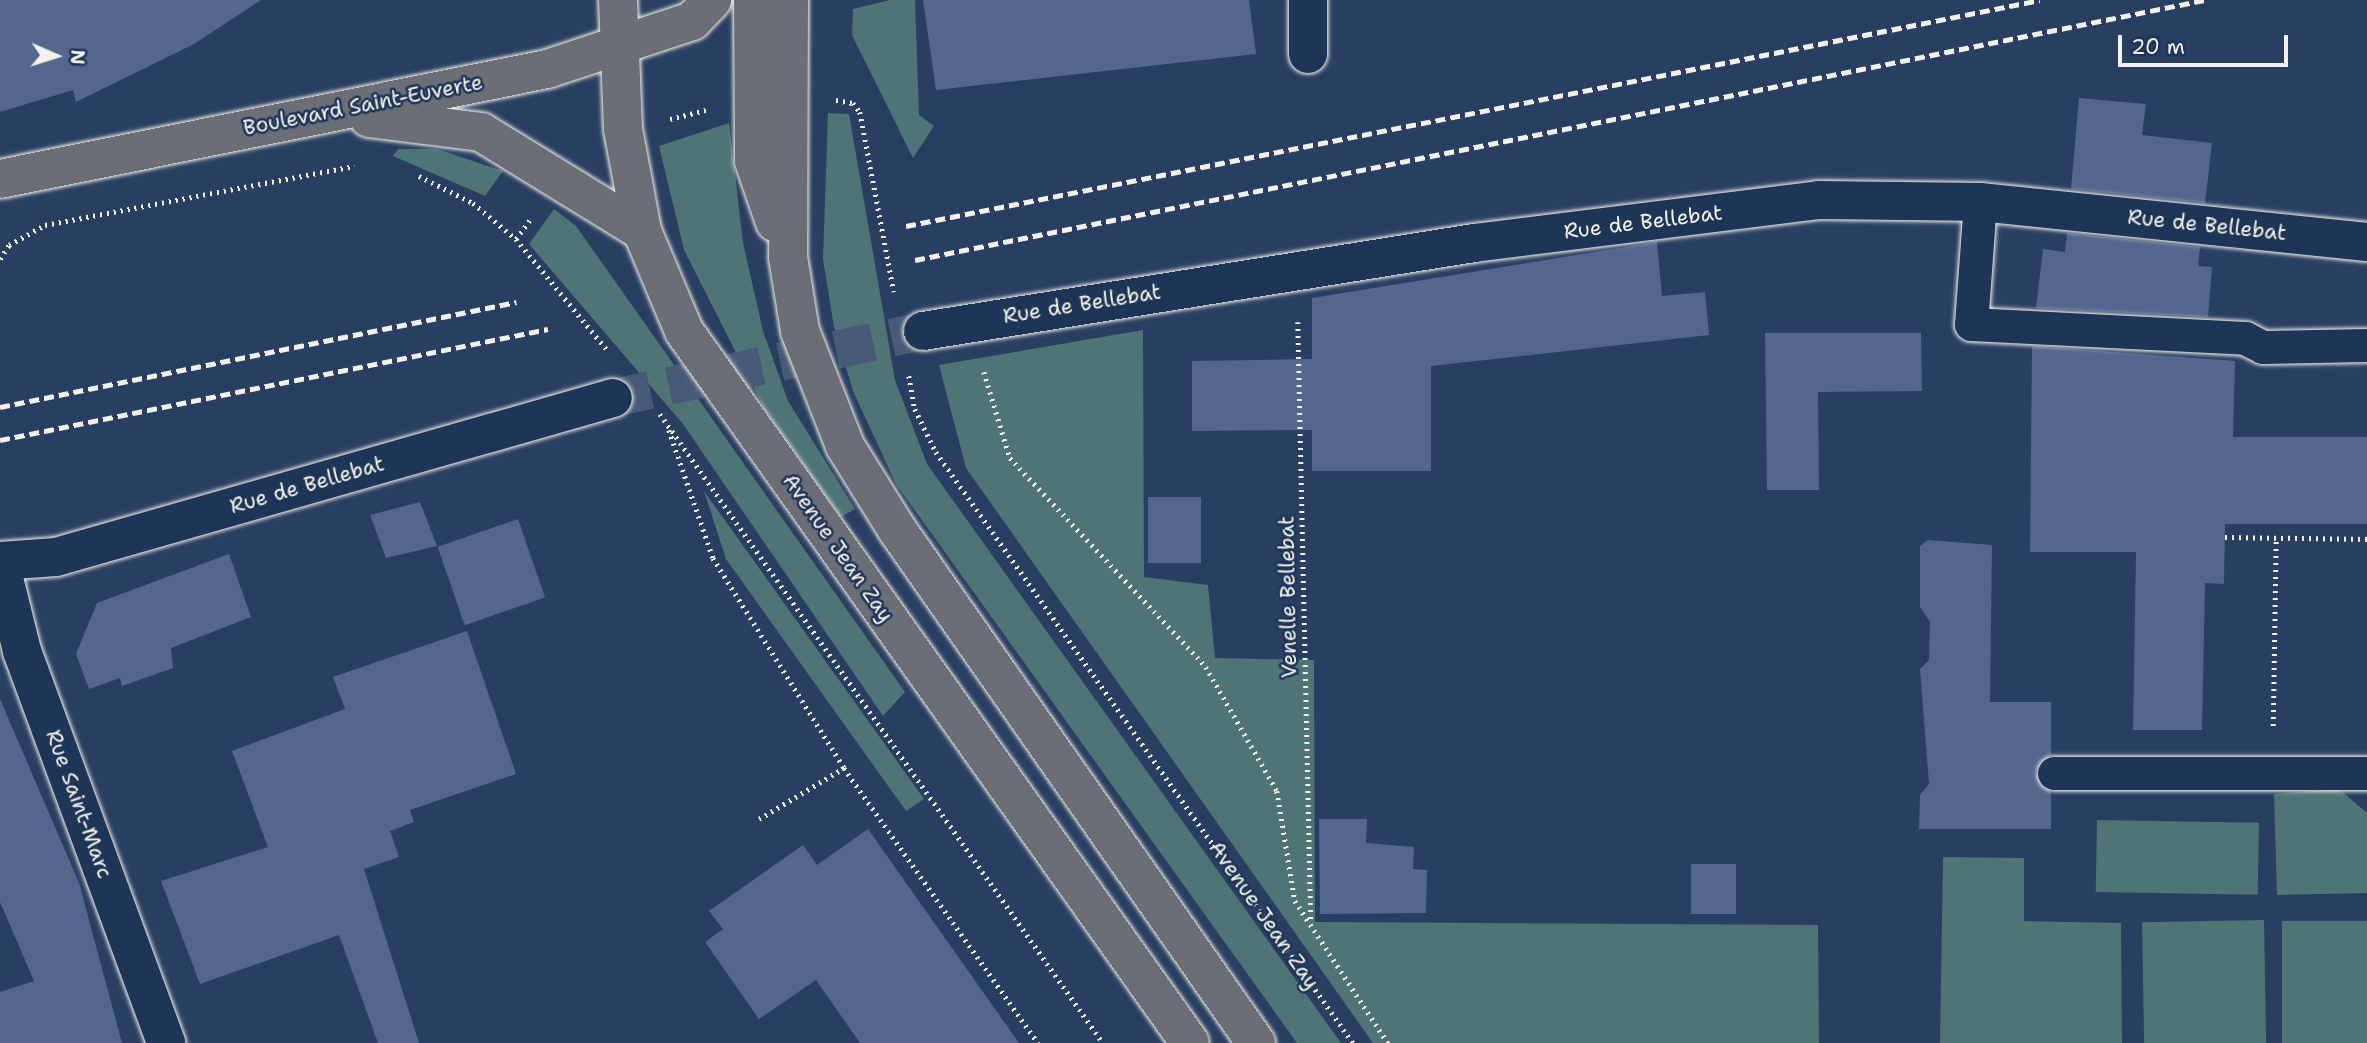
<!DOCTYPE html>
<style>
body{margin:0}
#map{position:relative;width:2367px;height:1043px;overflow:hidden;background:#283f62;font-family:"Shantell Sans",sans-serif}
div>[style]{position:absolute}
[style*='--x']{left:calc(var(--x)*1px);top:calc(var(--y)*1px);width:calc(var(--w)*1px);rotate:calc(var(--a)*1deg)}
.green>*{inset:0;background:#4e7476;transform-origin:0 0}
.building>*{inset:0;background:#53678e;transform-origin:0 0}
.minor-tunnel>*{height:38px;margin-top:-19px;transform-origin:0;background:repeating-linear-gradient(90deg,#475a76 0 38px,transparent 0 57px)}
.path>*{height:4.5px;margin-top:-2.25px;transform-origin:0;background:repeating-linear-gradient(90deg,#f4f1e8 0 2px,transparent 0 7px)}
.roads{filter:drop-shadow(0 0 2px #f4f1e8) drop-shadow(0 0 2px #f4f1e8)}
.service>*{height:33px;margin:-16.5px;padding:0 16.5px;transform-origin:16.5px;border-radius:16.5px;background:#1d3557}
.minor>*{height:38px;margin:-19px;padding:0 19px;transform-origin:19px;border-radius:19px;background:#1d3557}
.tertiary>*{height:38px;margin:-19px;padding:0 19px;transform-origin:19px;border-radius:19px;background:#1d3557}
.primary>*{height:38px;margin:-19px;padding:0 19px;transform-origin:19px;border-radius:19px;background:#6b6f75}
.rail>*{height:5px;margin-top:-2.5px;transform-origin:0;background:repeating-linear-gradient(90deg,#f4f1e8 0 10px,transparent 0 15px)}
span{translate:-50% -50%;white-space:nowrap;text-align:center;line-height:1.15;-webkit-text-stroke:5px #1d3557;paint-order:stroke}
.street-label{font-size:21px;color:#f4f1e8}
.north{position:absolute;left:21px;top:21px;width:70px;height:70px;-webkit-text-stroke:5px #1d3557;paint-order:stroke;rotate:93deg;font-size:19px;font-weight:700;line-height:28px;text-align:center;color:#f4f1e8}
.north::after{content:'';display:block;margin:auto;width:24px;height:32px;background:#f4f1e8;clip-path:polygon(50% 0,100% 100%,50% 72%,0 100%)}
.scale{position:absolute;left:2118px;top:35px;width:170px;height:32px;box-sizing:border-box;border:4px solid #f4f1e8;border-top:0;padding-left:9px;font-size:21px;line-height:24px;white-space:nowrap;color:#f4f1e8;-webkit-text-stroke:5px #1d3557;paint-order:stroke}
</style>
<div id="map">
<div class="green">
<i style="clip-path:polygon(890px 0,915px 0,919px 115px,934px 126px,913px 158px,852px 35px,853px 9px)"></i>
<i style="clip-path:polygon(828px 113px,849px 114px,895px 380px,927px 464px,1341px 1043px,1297px 1043px,896px 484px,853px 391px,834px 327px,823px 259px)"></i>
<i style="clip-path:polygon(729px 123px,743px 243px,763px 331px,788px 401px,855px 509px,841px 517px,764px 408px,684px 250px,659px 146px)"></i>
<i style="clip-path:polygon(398px 149px,437px 149px,503px 171px,485px 196px,393px 156px)"></i>
<i style="clip-path:polygon(554px 209px,576px 226px,905px 692px,883px 716px,683px 424px,529px 244px)"></i>
<i style="clip-path:polygon(1143px 330px,1144px 577px,1208px 585px,1215px 658px,1314px 660px,1315px 922px,1818px 925px,1819px 1043px,1373px 1043px,966px 468px,939px 365px)"></i>
<i style="clip-path:polygon(704px 491px,924px 799px,906px 811px,726px 559px)"></i>
<i style="clip-path:polygon(2339px 789px,2367px 813px,2367px 893px,2277px 895px,2274px 794px)"></i>
<i style="left:2097px;top:820px;width:162px;height:72px;rotate:1deg"></i>
<i style="clip-path:polygon(1943px 857px,2024px 858px,2024px 921px,2121px 923px,2122px 1043px,1940px 1043px)"></i>
<i style="left:2264px;top:920px;width:123px;height:122px;rotate:89deg"></i>
<i style="left:2367px;top:921px;width:122px;height:85px;rotate:90deg"></i>
</div>
<div class="building">
<i style="clip-path:polygon(0 0,261px 0,194px 44px,76px 102px,73px 90px,0 112px)"></i>
<i style="clip-path:polygon(923px 0,1249px 0,1256px 54px,936px 90px)"></i>
<i style="clip-path:polygon(2079px 98px,2146px 104px,2142px 135px,2212px 143px,2205px 203px,2071px 189px)"></i>
<i style="clip-path:polygon(2067px 233px,2200px 247px,2198px 266px,2212px 267px,2208px 317px,2036px 308px,2043px 249px,2065px 252px)"></i>
<i style="clip-path:polygon(1657px 242px,1662px 296px,1705px 292px,1709px 335px,1431px 366px,1431px 471px,1312px 471px,1312px 430px,1192px 431px,1192px 361px,1312px 359px,1312px 298px)"></i>
<i style="clip-path:polygon(1765px 333px,1921px 333px,1922px 391px,1818px 392px,1819px 490px,1767px 490px)"></i>
<i style="clip-path:polygon(2032px 346px,2235px 361px,2233px 437px,2367px 437px,2367px 524px,2225px 524px,2224px 584px,2205px 583px,2202px 730px,2133px 730px,2136px 552px,2030px 552px)"></i>
<i style="left:1201px;top:497px;width:66px;height:53px;rotate:90deg"></i>
<i style="clip-path:polygon(420px 502px,437px 546px,386px 558px,370px 515px)"></i>
<i style="left:518px;top:519px;width:83px;height:85px;rotate:71deg"></i>
<i style="clip-path:polygon(1928px 540px,1992px 545px,1990px 702px,2051px 702px,2051px 754px,2035px 772px,2051px 792px,2051px 829px,1919px 829px,1920px 795px,1929px 784px,1920px 669px,1929px 660px,1930px 622px,1920px 607px,1920px 546px)"></i>
<i style="clip-path:polygon(229px 554px,251px 617px,171px 648px,173px 668px,122px 686px,120px 678px,89px 689px,76px 654px,97px 603px)"></i>
<i style="clip-path:polygon(467px 631px,516px 774px,410px 810px,414px 822px,390px 831px,399px 857px,364px 869px,419px 1043px,378px 1043px,339px 935px,200px 984px,161px 881px,268px 847px,232px 751px,345px 709px,333px 677px)"></i>
<i style="clip-path:polygon(0 699px,79px 883px,122px 1043px,0 1043px,0 992px,34px 981px,0 902px)"></i>
<i style="clip-path:polygon(1319px 819px,1367px 819px,1366px 843px,1414px 847px,1413px 869px,1427px 870px,1426px 913px,1320px 914px)"></i>
<i style="clip-path:polygon(868px 829px,1019px 1043px,860px 1043px,816px 980px,759px 1019px,705px 942px,723px 929px,709px 911px,803px 845px,817px 865px)"></i>
<i style="left:1691px;top:864px;width:45px;height:50px"></i>
</div>
<div class="minor-tunnel">
<i style="--x:613;--y:398;--w:317;--a:-12.2"></i>
</div>
<div class="path">
<i style="--x:836;--y:100;--w:17;--a:10"></i>
<i style="--x:853;--y:103;--w:11;--a:52"></i>
<i style="--x:860;--y:112;--w:183;--a:79.3"></i>
<i style="--x:670;--y:119;--w:37;--a:-14"></i>
<i style="--x:419;--y:176;--w:60;--a:26.6"></i>
<i style="--x:473;--y:203;--w:56;--a:39.9"></i>
<i style="--x:516;--y:239;--w:145;--a:50.6"></i>
<i style="--x:516;--y:239;--w:24;--a:-54"></i>
<i style="--x:0;--y:259;--w:17;--a:-57"></i>
<i style="--x:9;--y:245;--w:41;--a:-29.1"></i>
<i style="--x:45;--y:225;--w:315;--a:-10.8"></i>
<i style="--x:1298;--y:322;--w:600;--a:88.76"></i>
<i style="--x:984;--y:372;--w:90;--a:73.2"></i>
<i style="--x:1010;--y:458;--w:287;--a:46.8"></i>
<i style="--x:1206;--y:667;--w:143;--a:60.2"></i>
<i style="--x:1277;--y:791;--w:111;--a:80.7"></i>
<i style="--x:1295;--y:901;--w:170;--a:56.8"></i>
<i style="--x:909;--y:376;--w:34;--a:80"></i>
<i style="--x:915;--y:409;--w:48;--a:64"></i>
<i style="--x:936;--y:452;--w:723;--a:54.79"></i>
<i style="--x:660;--y:414;--w:769;--a:54.84"></i>
<i style="--x:669;--y:430;--w:135;--a:71"></i>
<i style="--x:713;--y:558;--w:248;--a:58"></i>
<i style="--x:844;--y:768;--w:337;--a:54.8"></i>
<i style="--x:2225;--y:537;--w:142;--a:0.8"></i>
<i style="--x:2273;--y:726;--w:188;--a:-89.1"></i>
<i style="--x:759;--y:819;--w:99;--a:-31"></i>
</div>
<div class="roads">
<div class="service">
<i style="--x:1980;--y:202;--w:122;--a:94.2"></i>
<i style="--x:1971;--y:324;--w:274;--a:2.9"></i>
<i style="--x:2245;--y:338;--w:20;--a:27"></i>
<i style="--x:2263;--y:347;--w:104;--a:-1.1"></i>
<i style="--x:2054;--y:773;--w:313;--a:0"></i>
</div>
<div class="minor">
<i style="--x:1308;--y:0;--w:54;--a:90"></i>
<i style="--x:923;--y:331;--w:558;--a:-9.07"></i>
<i style="--x:1474;--y:243;--w:348;--a:-7.1"></i>
<i style="--x:1819;--y:200;--w:161;--a:0.7"></i>
<i style="--x:1980;--y:202;--w:389;--a:5.9"></i>
<i style="--x:0;--y:561;--w:56;--a:-4.1"></i>
<i style="--x:56;--y:557;--w:579;--a:-15.93"></i>
</div>
<div class="tertiary">
<i style="--x:0;--y:562;--w:92;--a:76.1"></i>
<i style="--x:22;--y:651;--w:418;--a:69.8"></i>
</div>
<div class="primary">
<i style="--x:618;--y:0;--w:129;--a:87.8"></i>
<i style="--x:623;--y:129;--w:104;--a:79.4"></i>
<i style="--x:642;--y:231;--w:108;--a:67.2"></i>
<i style="--x:684;--y:331;--w:873;--a:54.6"></i>
<i style="--x:753;--y:0;--w:161;--a:89.6"></i>
<i style="--x:754;--y:161;--w:65;--a:71"></i>
<i style="--x:789;--y:0;--w:257;--a:90.2"></i>
<i style="--x:788;--y:257;--w:75;--a:80.8"></i>
<i style="--x:800;--y:331;--w:123;--a:68.6"></i>
<i style="--x:845;--y:446;--w:100;--a:58.1"></i>
<i style="--x:898;--y:531;--w:625;--a:55.04"></i>
<i style="--x:369;--y:118;--w:113;--a:7.1"></i>
<i style="--x:481;--y:132;--w:189;--a:31.6"></i>
<i style="--x:0;--y:179;--w:558;--a:-11.37"></i>
<i style="--x:547;--y:69;--w:153;--a:-18.3"></i>
<i style="--x:692;--y:21;--w:29;--a:-46"></i>
</div>
</div>
<div class="rail">
<i style="--x:906;--y:226;--w:1156;--a:-11.27"></i>
<i style="--x:915;--y:260;--w:1315;--a:-11.4"></i>
<i style="--x:0;--y:407;--w:527;--a:-11.5"></i>
<i style="--x:0;--y:440;--w:559;--a:-11.45"></i>
</div>
<div class="street-label">
<span style="left:363px;top:105px;rotate:-11deg">Boulevard Saint-Euverte</span>
<span style="left:1643px;top:222px;rotate:-7deg">Rue de Bellebat</span>
<span style="left:2207px;top:225px;rotate:6deg">Rue de Bellebat</span>
<span style="left:1082px;top:304px;rotate:-9deg">Rue de Bellebat</span>
<span style="left:307px;top:485px;rotate:-16deg">Rue de Bellebat</span>
<span style="left:838px;top:548px;rotate:55deg">Avenue Jean Zay</span>
<span style="left:1288px;top:597px;rotate:-91deg">Venelle Bellebat</span>
<span style="left:79px;top:804px;rotate:70deg">Rue Saint-Marc</span>
<span style="left:1264px;top:915px;rotate:55deg">Avenue Jean Zay</span>
</div>
<div class="north">N</div>
<div class="scale">20 m</div>
</div>
